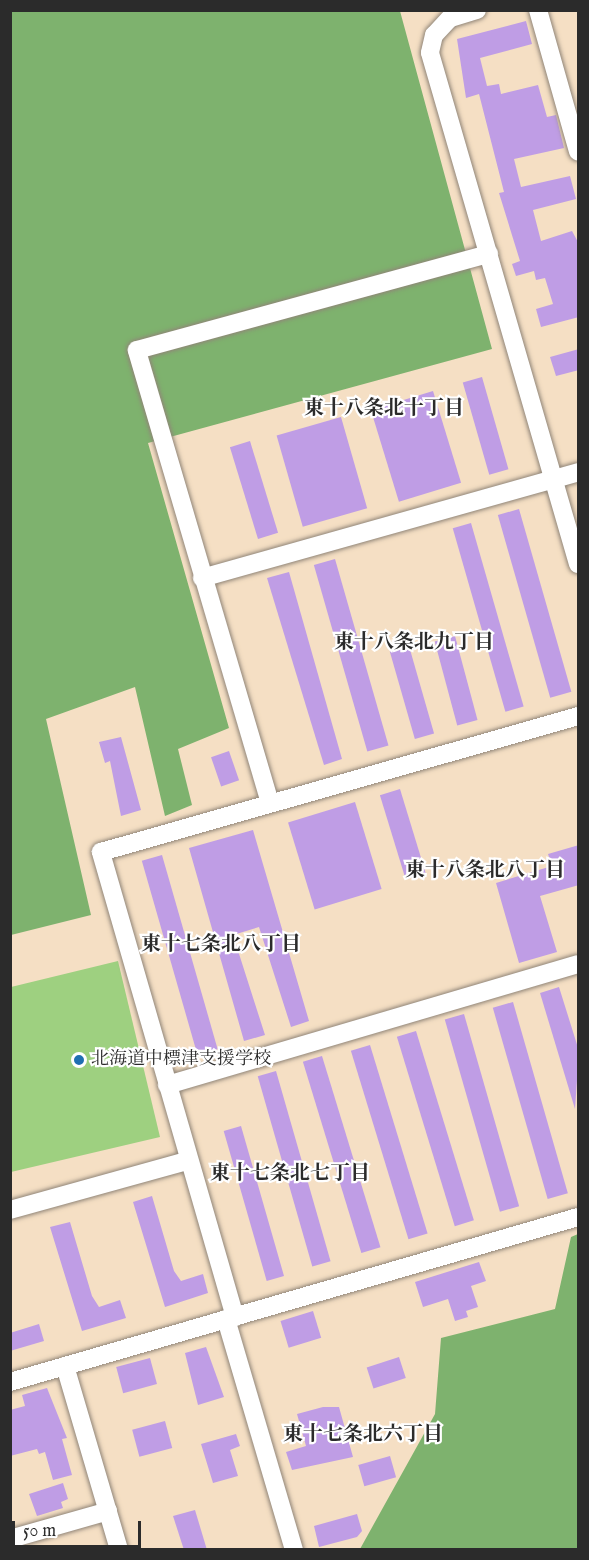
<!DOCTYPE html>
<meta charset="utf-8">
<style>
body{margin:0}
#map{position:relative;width:589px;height:1560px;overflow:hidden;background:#f5dfc4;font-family:"IM FELL English","Noto Serif JP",serif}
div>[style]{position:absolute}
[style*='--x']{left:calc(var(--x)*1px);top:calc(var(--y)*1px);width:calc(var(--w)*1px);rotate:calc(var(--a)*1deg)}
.green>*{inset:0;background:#9ed080}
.forest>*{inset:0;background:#7eb26e}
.building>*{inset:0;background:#bf9de5;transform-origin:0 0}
.roads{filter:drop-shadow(0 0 2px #908578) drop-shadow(0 0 2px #908578)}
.minor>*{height:18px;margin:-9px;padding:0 9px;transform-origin:9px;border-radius:9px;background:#fff}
.dots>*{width:16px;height:16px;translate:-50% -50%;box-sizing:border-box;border:3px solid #fff;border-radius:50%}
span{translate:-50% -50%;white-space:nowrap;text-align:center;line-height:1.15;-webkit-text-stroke:4.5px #fff;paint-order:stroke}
.poi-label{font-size:18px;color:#2b2b2b}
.left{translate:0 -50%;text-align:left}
.neighbourhood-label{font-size:20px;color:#2b2b2b;font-weight:700}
.frame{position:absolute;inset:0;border:12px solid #2b2b2b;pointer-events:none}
.scale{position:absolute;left:12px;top:1521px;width:129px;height:27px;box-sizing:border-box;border:3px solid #2b2b2b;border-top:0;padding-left:8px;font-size:18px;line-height:21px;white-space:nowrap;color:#2b2b2b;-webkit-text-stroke:4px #fff;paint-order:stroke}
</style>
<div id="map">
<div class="green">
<i style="clip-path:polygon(118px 961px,160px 1137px,11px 1172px,11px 987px)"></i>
</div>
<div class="forest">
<i style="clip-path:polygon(10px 11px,400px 11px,492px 349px,148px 443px,229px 728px,178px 749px,192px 805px,165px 816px,135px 687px,46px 719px,91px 915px,11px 935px)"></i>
<i style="clip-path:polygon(578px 1234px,578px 1549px,360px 1549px,435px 1414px,441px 1338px,555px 1309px,571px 1237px)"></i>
</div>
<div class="building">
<i style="clip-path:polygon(526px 21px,532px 44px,480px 58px,487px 86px,499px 84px,501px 94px,538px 85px,547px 117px,556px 115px,564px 148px,514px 159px,521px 187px,570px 176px,576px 199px,533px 210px,541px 241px,572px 231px,579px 244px,579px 317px,541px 327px,536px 309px,553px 304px,545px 278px,536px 280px,534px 271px,516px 276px,512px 264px,520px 261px,499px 193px,504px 192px,479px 94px,466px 98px,457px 39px)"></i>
<i style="clip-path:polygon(579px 349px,579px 370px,556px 376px,550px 357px)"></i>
<i style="left:482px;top:377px;width:96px;height:20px;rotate:74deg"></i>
<i style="left:433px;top:391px;width:96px;height:65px;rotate:73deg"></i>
<i style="left:341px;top:417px;width:95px;height:67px;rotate:74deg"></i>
<i style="left:250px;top:441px;width:96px;height:21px;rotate:73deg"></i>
<i style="left:519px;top:509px;width:190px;height:22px;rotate:74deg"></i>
<i style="left:471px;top:523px;width:191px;height:19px;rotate:74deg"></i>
<i style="left:335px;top:559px;width:194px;height:22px;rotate:74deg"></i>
<i style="clip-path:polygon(289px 572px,342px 759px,324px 765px,267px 578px)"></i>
<i style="left:455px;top:636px;width:87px;height:21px;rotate:75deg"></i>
<i style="left:409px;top:646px;width:91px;height:20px;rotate:74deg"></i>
<i style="clip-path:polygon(121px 737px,141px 810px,121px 816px,110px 761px,105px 763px,99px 742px)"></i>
<i style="left:229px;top:751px;width:31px;height:19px;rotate:71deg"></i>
<i style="left:400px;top:789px;width:88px;height:21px;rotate:73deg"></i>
<i style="left:355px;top:802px;width:91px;height:70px;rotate:73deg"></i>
<i style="clip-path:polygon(253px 830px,309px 1021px,291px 1027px,259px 927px,233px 935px,265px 1035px,244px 1041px,189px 848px)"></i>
<i style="clip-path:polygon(579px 845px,579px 885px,540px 896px,557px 952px,519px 963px,496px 883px,552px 866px,548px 854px)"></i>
<i style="left:162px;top:855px;width:202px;height:21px;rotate:74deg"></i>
<i style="clip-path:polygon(559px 987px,579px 1051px,575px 1109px,540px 993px)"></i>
<i style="left:513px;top:1002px;width:199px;height:21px;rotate:74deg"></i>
<i style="left:464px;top:1014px;width:200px;height:20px;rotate:74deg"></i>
<i style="left:416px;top:1031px;width:198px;height:20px;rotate:73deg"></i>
<i style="left:370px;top:1045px;width:197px;height:20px;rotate:73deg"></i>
<i style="left:322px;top:1056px;width:200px;height:20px;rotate:73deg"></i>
<i style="left:276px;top:1071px;width:198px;height:19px;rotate:74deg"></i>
<i style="left:241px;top:1126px;width:156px;height:18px;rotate:74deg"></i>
<i style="clip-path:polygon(152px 1196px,174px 1271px,181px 1281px,203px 1274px,208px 1293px,165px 1307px,133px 1202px)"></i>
<i style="clip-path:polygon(70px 1222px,92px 1296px,99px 1307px,120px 1300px,126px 1318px,82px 1331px,50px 1227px)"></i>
<i style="clip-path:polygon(479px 1262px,486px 1281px,471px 1286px,478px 1307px,466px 1311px,468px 1317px,455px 1321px,448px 1299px,423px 1307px,415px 1282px)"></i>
<i style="left:313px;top:1311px;width:28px;height:34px;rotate:73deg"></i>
<i style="clip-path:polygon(39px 1324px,44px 1341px,10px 1351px,10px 1333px)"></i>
<i style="clip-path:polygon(206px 1347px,224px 1397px,198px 1405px,185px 1353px)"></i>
<i style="left:399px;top:1357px;width:22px;height:34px;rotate:72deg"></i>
<i style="left:150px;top:1358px;width:27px;height:35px;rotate:75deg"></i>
<i style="clip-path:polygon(47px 1388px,67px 1438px,62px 1439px,72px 1475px,53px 1480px,45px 1452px,39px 1454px,37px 1449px,10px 1456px,10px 1410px,25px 1406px,22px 1395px)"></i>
<i style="clip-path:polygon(323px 1407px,339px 1407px,353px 1457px,292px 1470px,286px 1452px,306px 1446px,297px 1414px)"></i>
<i style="left:165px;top:1421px;width:28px;height:34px;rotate:75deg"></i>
<i style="clip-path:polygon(236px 1434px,240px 1446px,230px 1450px,238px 1476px,213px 1483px,201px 1444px)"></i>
<i style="left:390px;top:1456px;width:22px;height:33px;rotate:74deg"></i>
<i style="clip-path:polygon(63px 1483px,68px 1499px,61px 1502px,63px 1508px,37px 1516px,29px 1494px)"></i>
<i style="clip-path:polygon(195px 1510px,207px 1550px,184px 1550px,173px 1516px)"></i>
<i style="clip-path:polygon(357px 1514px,362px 1531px,357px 1537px,319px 1547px,314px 1526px)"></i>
</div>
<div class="roads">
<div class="minor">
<i style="--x:477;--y:10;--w:28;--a:163"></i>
<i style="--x:450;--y:18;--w:23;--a:133"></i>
<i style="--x:434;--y:35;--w:18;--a:103"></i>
<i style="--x:430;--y:53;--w:532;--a:73.85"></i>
<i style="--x:538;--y:10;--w:147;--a:74.2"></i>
<i style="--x:202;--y:578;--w:391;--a:-15.7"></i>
<i style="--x:270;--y:803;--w:472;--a:-106.4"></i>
<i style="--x:137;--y:350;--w:365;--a:-15.3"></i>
<i style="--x:167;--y:1085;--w:428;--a:-16.4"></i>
<i style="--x:10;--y:1210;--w:180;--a:-15.5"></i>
<i style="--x:235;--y:1317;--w:484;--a:-106.1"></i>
<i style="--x:101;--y:852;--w:496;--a:-15.9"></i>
<i style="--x:226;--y:1319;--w:241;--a:73.6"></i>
<i style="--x:65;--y:1366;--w:192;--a:73.6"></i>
<i style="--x:10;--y:1382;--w:591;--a:-16.2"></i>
<i style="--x:10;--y:1539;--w:102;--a:-15.9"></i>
</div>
</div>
<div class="dots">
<i style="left:79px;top:1060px;background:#1f6fb2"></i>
</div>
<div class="poi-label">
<span class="left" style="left:91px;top:1060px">北海道中標津支援学校</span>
</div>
<div class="neighbourhood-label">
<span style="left:384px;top:408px">東十八条北十丁目</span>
<span style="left:414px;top:642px">東十八条北九丁目</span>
<span style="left:485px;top:870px">東十八条北八丁目</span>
<span style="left:221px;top:944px">東十七条北八丁目</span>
<span style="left:290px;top:1173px">東十七条北七丁目</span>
<span style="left:363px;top:1434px">東十七条北六丁目</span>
</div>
<div class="frame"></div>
<div class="scale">50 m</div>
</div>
